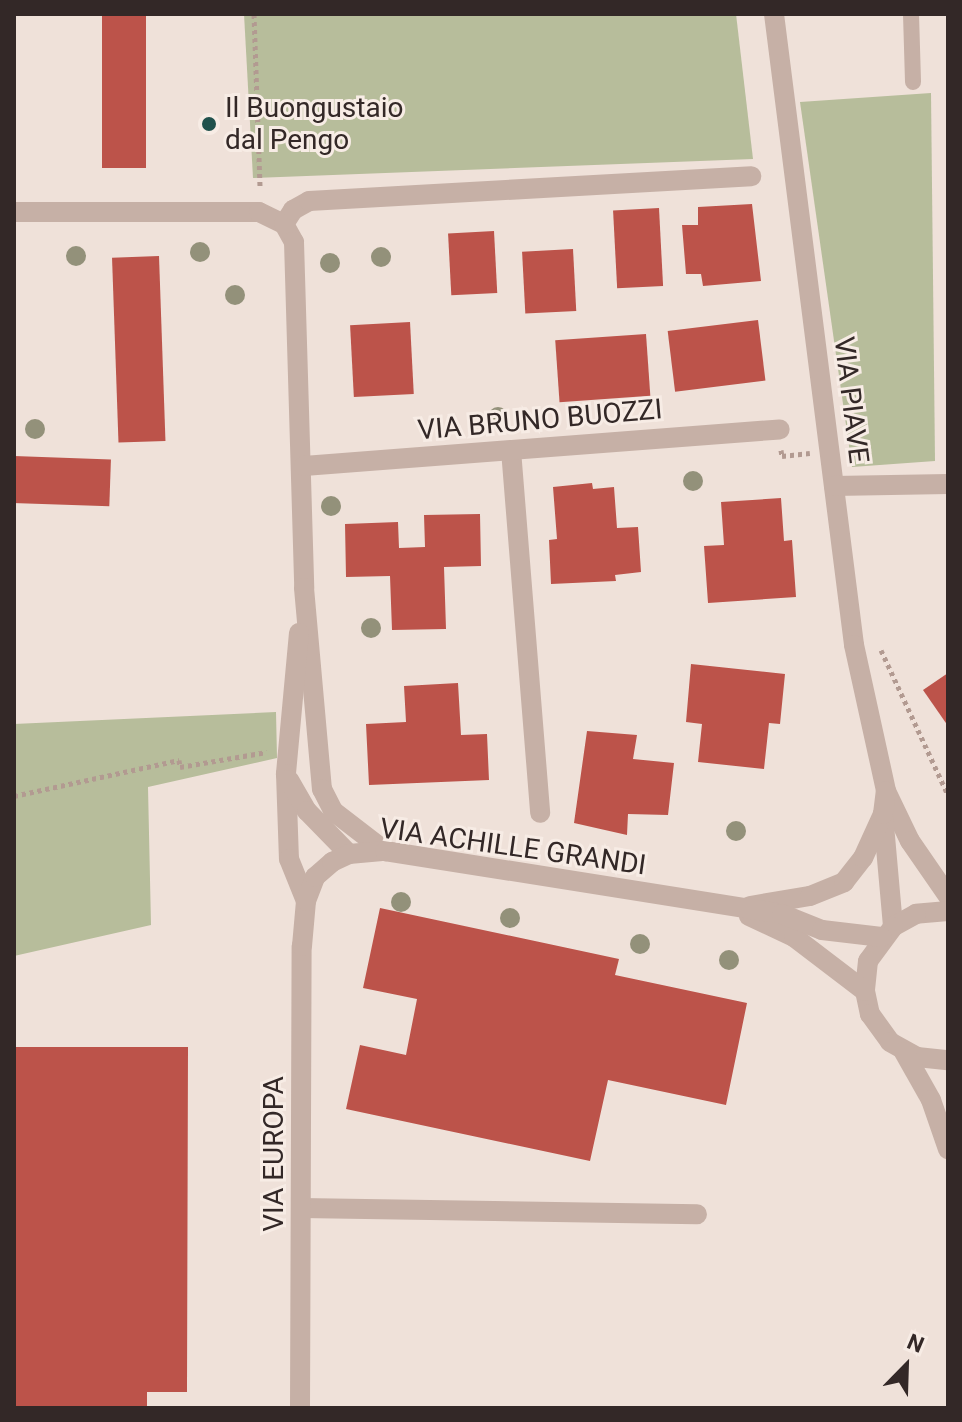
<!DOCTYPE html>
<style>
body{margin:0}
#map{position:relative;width:962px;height:1422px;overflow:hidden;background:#efe1d9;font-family:Roboto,sans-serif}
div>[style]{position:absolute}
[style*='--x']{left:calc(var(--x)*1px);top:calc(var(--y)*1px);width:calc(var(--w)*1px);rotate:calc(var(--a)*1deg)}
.green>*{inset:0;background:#b7bd9b}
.building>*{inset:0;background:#bc534a;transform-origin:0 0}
.path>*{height:5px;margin-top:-2.5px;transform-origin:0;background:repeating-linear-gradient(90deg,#b29a91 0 4px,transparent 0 8px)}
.lane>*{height:16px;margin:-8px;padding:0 8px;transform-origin:8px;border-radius:8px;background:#c6b0a6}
.street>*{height:20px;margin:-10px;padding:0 10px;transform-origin:10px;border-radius:10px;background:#c6b0a6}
.trees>*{width:20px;height:20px;margin:-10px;border-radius:50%;background:#93917a}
.dots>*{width:22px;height:22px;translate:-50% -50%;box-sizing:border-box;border:4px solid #f7ece5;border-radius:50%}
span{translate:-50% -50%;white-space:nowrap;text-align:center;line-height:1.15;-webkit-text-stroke:6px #f7ece5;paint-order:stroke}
.poi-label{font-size:28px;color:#332827}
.left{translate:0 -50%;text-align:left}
.street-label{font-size:28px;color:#332827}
.frame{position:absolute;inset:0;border:16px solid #332827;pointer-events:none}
.north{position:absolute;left:866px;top:1326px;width:80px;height:80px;-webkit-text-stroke:6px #f7ece5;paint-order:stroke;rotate:23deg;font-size:22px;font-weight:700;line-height:32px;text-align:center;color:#332827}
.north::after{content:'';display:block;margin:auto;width:28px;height:36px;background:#332827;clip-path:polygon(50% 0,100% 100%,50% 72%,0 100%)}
</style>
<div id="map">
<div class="green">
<i style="clip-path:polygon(244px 14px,736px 14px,753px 159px,253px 178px)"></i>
<i style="clip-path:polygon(931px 93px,935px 461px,852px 467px,800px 102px)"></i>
<i style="clip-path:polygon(276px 712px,277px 758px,148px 787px,151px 925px,14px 956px,14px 724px)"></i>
</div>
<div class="building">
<i style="left:102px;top:14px;width:44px;height:154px"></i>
<i style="clip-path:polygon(752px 204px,761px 281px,703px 286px,701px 274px,686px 274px,682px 225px,698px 225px,698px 207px)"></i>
<i style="left:659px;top:208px;width:78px;height:46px;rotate:87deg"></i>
<i style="left:494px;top:231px;width:62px;height:46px;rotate:87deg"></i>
<i style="left:573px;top:249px;width:62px;height:51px;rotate:87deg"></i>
<i style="left:159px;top:256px;width:185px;height:47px;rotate:88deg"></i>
<i style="left:758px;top:320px;width:61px;height:91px;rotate:83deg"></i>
<i style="left:410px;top:322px;width:72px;height:60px;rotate:87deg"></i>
<i style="left:646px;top:334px;width:62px;height:91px;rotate:86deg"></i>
<i style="left:14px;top:456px;width:97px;height:47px;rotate:2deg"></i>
<i style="clip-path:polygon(592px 483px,593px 489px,614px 487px,617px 528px,638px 527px,641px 572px,615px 575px,616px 581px,551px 584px,549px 540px,557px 539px,553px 487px)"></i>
<i style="clip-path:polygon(781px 498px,784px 541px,792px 540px,796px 597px,708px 603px,704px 546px,724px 545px,721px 502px)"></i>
<i style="clip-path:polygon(480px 514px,481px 566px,444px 567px,446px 629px,392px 630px,390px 576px,346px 577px,345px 524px,398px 522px,399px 548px,425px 547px,424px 515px)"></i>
<i style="clip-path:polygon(691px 664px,785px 674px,780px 724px,769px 723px,764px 769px,698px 762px,702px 724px,686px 722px)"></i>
<i style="clip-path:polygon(948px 673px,948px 726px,923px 690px)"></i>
<i style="clip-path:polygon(458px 683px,461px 735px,487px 734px,489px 780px,369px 785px,366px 724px,406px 722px,404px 686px)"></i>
<i style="clip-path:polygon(587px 731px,637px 735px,633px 759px,674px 763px,668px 815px,628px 814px,627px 835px,574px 823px)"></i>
<i style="clip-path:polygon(380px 908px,619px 959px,615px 975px,747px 1003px,726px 1105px,608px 1080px,590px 1161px,346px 1109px,360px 1045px,406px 1055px,417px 999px,363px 988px)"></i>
<i style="clip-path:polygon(14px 1047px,188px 1047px,187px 1392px,147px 1392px,147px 1408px,14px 1408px)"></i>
</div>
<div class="path">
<i style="--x:254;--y:14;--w:175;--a:88"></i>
<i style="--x:781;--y:450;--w:6;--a:81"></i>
<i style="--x:782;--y:456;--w:28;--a:-6"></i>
<i style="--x:881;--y:650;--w:160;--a:65.2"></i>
<i style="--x:14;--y:796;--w:169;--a:-12.3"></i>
<i style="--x:179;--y:760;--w:7;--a:82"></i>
<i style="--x:180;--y:767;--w:88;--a:-9.8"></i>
</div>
<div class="lane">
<i style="--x:911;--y:14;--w:68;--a:88.3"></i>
</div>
<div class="street">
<i style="--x:774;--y:14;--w:636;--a:82.77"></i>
<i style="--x:854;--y:645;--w:149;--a:77.6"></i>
<i style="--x:886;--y:791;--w:55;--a:64.4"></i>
<i style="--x:910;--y:841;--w:67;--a:55.4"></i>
<i style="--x:14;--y:212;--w:245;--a:0"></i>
<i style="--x:259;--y:212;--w:28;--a:26"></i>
<i style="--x:284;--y:224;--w:21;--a:61"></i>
<i style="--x:294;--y:242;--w:346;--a:88.3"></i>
<i style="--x:304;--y:588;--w:202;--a:84.9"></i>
<i style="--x:322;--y:789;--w:25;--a:63"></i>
<i style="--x:333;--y:811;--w:66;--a:37.6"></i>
<i style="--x:284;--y:224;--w:17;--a:-57"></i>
<i style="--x:293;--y:210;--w:18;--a:-29"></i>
<i style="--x:309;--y:201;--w:443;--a:-3.2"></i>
<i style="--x:511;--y:450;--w:364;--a:85.4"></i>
<i style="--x:304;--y:466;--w:477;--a:-4.4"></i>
<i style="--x:834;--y:486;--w:114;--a:-1"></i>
<i style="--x:299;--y:633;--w:142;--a:95.3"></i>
<i style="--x:286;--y:774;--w:85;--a:88"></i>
<i style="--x:289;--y:859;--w:45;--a:68"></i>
<i style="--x:289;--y:780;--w:36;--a:60"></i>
<i style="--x:307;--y:811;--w:60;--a:45.7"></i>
<i style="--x:883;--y:814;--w:113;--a:84.9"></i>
<i style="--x:750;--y:906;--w:61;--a:-9.5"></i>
<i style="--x:810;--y:896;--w:37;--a:-22"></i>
<i style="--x:844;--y:882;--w:31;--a:-52"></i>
<i style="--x:863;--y:858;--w:48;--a:-65.6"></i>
<i style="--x:883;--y:814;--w:23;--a:-83"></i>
<i style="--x:948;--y:911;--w:32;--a:175"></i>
<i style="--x:916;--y:914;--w:26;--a:151"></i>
<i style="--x:893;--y:927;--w:42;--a:126.3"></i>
<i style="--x:868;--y:961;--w:30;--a:96"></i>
<i style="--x:865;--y:991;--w:24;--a:78"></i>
<i style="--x:870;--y:1014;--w:34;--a:54"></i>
<i style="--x:890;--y:1042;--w:31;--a:29"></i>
<i style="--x:917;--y:1057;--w:31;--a:6"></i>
<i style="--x:749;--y:916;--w:50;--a:25"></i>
<i style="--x:794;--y:937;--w:89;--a:37.3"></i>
<i style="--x:904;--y:1052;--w:55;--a:60.6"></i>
<i style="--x:931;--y:1100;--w:52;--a:70.9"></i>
<i style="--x:301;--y:1208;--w:396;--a:0.9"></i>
<i style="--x:300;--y:1408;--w:462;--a:-89.8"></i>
<i style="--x:302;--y:946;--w:45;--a:-84.9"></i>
<i style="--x:306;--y:901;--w:26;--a:-69"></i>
<i style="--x:315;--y:877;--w:23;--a:-41"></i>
<i style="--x:332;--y:862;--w:19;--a:-25"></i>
<i style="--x:349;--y:854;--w:36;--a:-5"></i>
<i style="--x:385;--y:851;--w:402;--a:9"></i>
<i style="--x:782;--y:914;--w:43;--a:21.8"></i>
<i style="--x:822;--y:930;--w:60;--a:6.7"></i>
</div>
<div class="trees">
<i style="left:200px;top:252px"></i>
<i style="left:76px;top:256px"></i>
<i style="left:381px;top:257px"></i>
<i style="left:330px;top:263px"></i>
<i style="left:235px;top:295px"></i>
<i style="left:498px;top:417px"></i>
<i style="left:35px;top:429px"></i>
<i style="left:693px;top:481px"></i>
<i style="left:331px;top:506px"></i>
<i style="left:371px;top:628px"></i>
<i style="left:736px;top:831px"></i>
<i style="left:401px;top:902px"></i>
<i style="left:510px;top:918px"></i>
<i style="left:640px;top:944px"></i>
<i style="left:729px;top:960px"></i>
</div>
<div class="dots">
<i style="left:209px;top:124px;background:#20514c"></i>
</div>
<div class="poi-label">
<span class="left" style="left:225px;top:124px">Il Buongustaio<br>dal Pengo</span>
</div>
<div class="street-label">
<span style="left:851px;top:400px;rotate:83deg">VIA PIAVE</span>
<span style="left:540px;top:420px;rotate:-5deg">VIA BRUNO BUOZZI</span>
<span style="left:513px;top:847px;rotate:8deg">VIA ACHILLE GRANDI</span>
<span style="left:274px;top:1154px;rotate:-90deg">VIA EUROPA</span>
</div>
<div class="frame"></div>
<div class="north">N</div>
</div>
